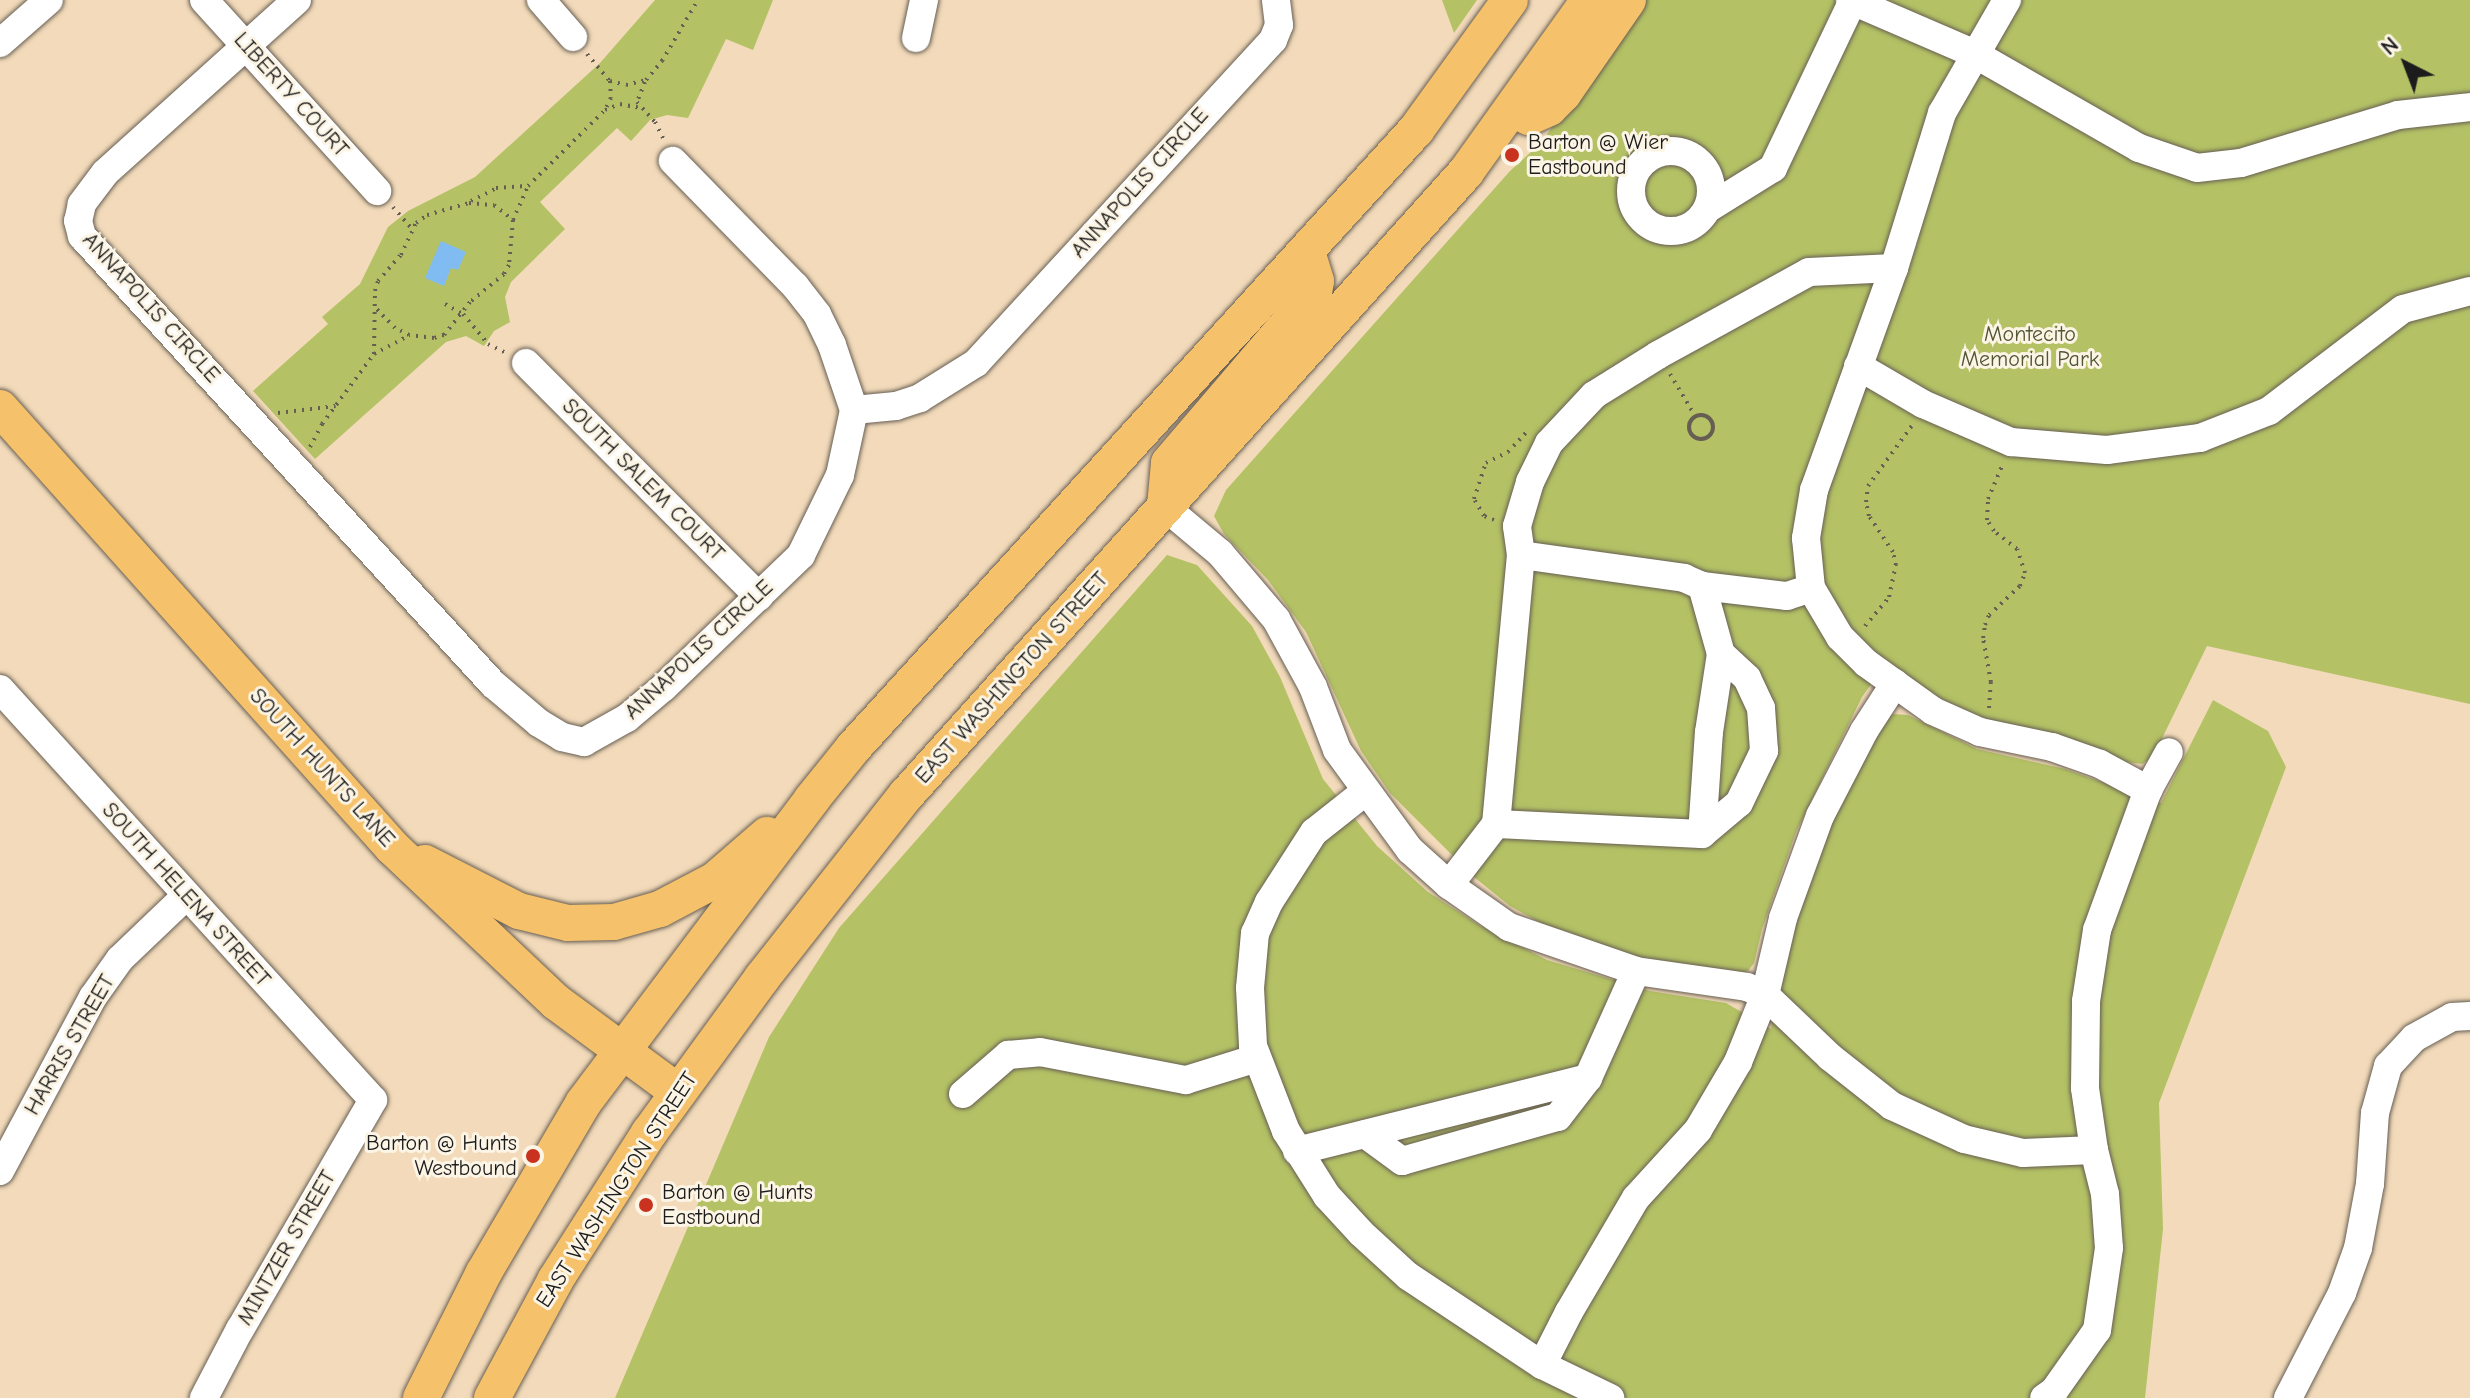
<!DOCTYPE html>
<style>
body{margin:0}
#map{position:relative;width:2470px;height:1398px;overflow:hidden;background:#f2daba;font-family:"Comic Neue",sans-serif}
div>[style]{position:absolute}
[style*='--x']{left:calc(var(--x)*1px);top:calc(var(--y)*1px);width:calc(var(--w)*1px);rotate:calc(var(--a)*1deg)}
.green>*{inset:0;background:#b4c265}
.water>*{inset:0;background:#80bcf2}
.path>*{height:4px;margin-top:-2px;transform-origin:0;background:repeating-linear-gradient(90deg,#675e53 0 2px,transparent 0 8px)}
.path>.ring{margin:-2px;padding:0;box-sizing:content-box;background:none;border:4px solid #675e53;border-radius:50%}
.roads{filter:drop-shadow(0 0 2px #675e53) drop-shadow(0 0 2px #675e53)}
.minor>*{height:28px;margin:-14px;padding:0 14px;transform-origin:14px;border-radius:14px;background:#fff}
.minor>.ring{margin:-14px;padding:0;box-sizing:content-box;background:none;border:28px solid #fff;border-radius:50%}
.major>*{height:36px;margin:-18px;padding:0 18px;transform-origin:18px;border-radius:18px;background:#f6c16b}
.dots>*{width:22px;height:22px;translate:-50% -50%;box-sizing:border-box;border:4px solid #fcf5e5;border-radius:50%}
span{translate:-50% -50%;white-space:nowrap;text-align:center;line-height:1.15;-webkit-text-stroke:6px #fcf5e5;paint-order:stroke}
.street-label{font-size:22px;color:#1c1c1c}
.poi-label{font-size:22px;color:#1c1c1c}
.left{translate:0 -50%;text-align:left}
.right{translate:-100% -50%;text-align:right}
.park-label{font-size:22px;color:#515636}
.north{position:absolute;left:2366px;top:24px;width:80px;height:80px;-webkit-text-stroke:6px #fcf5e5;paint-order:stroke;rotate:318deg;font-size:22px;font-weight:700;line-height:32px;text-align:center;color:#1c1c1c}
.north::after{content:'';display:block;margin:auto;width:28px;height:36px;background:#1c1c1c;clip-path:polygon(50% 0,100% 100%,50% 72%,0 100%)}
</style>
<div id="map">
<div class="green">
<i style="clip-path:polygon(655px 0,773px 0,753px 50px,726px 39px,688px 118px,667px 115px,650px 120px,631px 141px,617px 128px,540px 202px,565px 229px,511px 282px,505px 297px,510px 322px,494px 331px,484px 346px,466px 336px,446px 342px,315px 459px,253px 391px,328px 324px,322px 317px,360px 284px,388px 227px,408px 211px,475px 177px,600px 63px)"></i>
<i style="clip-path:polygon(1442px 0,1477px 0,1454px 33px)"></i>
<i style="clip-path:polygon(1640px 0,2470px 0,2470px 704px,2207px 646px,2153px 757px,2142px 764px,2126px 762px,2058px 737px,1980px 717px,1936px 699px,1885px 665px,1862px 697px,1796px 832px,1762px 929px,1754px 963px,1748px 971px,1737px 976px,1634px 957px,1564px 936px,1510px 906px,1474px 877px,1390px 793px,1361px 751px,1306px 632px,1268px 580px,1224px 534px,1214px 516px,1226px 490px,1510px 171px,1541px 143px)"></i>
<i style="clip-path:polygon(1167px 555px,1197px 565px,1252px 626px,1280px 677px,1323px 779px,1377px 846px,1428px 892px,1479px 925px,1547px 960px,1650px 991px,1726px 1003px,1771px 1029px,1779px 978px,1825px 833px,1885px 719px,1894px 714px,1908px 715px,1977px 749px,2065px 769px,2161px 803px,2213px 700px,2268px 731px,2286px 767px,2159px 1103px,2163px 1229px,2145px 1398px,615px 1398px,769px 1037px,839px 928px)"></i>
</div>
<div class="water">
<i style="clip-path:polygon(441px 241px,466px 252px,458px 270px,451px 268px,444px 286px,425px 278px)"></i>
</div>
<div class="path">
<i style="--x:587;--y:54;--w:35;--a:50"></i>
<i style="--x:610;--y:81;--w:17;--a:87"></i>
<i style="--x:611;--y:98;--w:13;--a:117"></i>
<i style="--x:610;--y:81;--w:16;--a:14"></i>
<i style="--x:626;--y:85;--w:21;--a:-14"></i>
<i style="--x:646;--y:80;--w:25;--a:-50"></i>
<i style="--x:662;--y:61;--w:71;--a:-59.5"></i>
<i style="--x:645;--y:82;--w:22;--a:112"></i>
<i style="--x:637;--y:102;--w:27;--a:48"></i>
<i style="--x:655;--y:122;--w:18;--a:63"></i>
<i style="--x:471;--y:201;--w:28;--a:-27"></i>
<i style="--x:496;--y:188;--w:32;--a:-4"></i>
<i style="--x:528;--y:186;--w:108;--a:-44.6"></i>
<i style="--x:605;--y:110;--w:16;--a:-22"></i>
<i style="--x:620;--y:104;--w:20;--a:11"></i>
<i style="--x:393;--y:207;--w:29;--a:49"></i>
<i style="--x:513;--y:220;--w:37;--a:-66"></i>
<i style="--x:445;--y:304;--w:21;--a:29"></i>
<i style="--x:463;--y:314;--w:39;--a:50"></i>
<i style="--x:488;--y:344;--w:20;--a:27"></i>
<i style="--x:374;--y:354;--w:40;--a:-28"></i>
<i style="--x:1670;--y:374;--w:49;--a:59.2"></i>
<i style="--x:278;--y:413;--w:58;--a:-6.9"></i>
<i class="ring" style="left:1689px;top:415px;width:20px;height:20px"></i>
<i style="--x:310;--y:447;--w:26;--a:-62"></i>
<i style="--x:322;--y:424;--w:87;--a:-53.4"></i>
<i style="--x:374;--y:354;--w:63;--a:-89.1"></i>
<i style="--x:375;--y:291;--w:10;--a:-73"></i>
<i style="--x:378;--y:281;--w:35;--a:-49"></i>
<i style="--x:401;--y:255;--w:35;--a:-65"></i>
<i style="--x:416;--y:223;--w:14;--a:-36"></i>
<i style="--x:427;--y:215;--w:44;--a:-15.9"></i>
<i style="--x:469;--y:203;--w:25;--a:5"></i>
<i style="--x:494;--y:205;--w:24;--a:38"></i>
<i style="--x:513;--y:220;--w:45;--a:95.1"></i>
<i style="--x:509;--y:265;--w:10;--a:119"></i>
<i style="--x:504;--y:274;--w:44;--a:140.5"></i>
<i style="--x:470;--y:302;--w:42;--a:128.2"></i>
<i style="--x:444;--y:335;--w:10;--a:163"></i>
<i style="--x:434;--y:338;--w:25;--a:-173"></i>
<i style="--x:409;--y:335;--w:16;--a:-153"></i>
<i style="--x:395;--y:328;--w:28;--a:-134"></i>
<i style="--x:1494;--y:520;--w:11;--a:-158"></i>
<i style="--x:1484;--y:516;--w:20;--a:-120"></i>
<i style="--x:1474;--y:499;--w:38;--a:-72"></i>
<i style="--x:1486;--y:463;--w:25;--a:-27"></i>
<i style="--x:1508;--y:452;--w:26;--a:-47"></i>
<i style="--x:1865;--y:626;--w:38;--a:-50"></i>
<i style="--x:1889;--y:597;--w:33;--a:-78"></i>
<i style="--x:1896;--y:565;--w:13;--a:-103"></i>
<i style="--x:1893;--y:552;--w:43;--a:-123.7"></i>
<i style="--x:1869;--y:516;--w:14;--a:-102"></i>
<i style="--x:1866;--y:502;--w:16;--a:-83"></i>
<i style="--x:1868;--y:486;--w:77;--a:-54"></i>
<i style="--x:1989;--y:708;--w:26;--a:-86"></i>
<i style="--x:1991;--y:682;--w:45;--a:-100.3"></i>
<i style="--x:1983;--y:638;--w:13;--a:-81"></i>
<i style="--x:1985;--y:625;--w:11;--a:-68"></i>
<i style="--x:1989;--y:615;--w:42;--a:-43.1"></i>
<i style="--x:2020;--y:586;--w:14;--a:-69"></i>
<i style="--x:2025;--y:573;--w:25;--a:-108"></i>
<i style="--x:2017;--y:549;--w:29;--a:-142"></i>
<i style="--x:1994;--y:531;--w:13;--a:-122"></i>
<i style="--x:1987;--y:520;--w:21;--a:-87"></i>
<i style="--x:1988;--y:499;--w:39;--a:-67"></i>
</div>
<div class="roads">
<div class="minor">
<i style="--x:204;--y:0;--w:258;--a:47.8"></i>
<i style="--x:297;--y:0;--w:258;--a:138"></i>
<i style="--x:105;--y:173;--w:39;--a:127"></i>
<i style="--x:82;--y:204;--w:17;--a:103"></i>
<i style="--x:78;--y:221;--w:16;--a:75"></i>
<i style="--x:82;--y:236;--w:608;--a:47.47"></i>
<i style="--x:493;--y:684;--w:60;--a:40.3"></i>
<i style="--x:539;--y:723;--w:27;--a:31"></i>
<i style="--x:562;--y:737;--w:23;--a:13"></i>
<i style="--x:584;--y:742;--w:49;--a:-29.2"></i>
<i style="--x:627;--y:718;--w:48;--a:-40"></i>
<i style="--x:664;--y:687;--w:190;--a:-43.9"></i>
<i style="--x:801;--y:555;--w:89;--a:-64"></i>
<i style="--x:840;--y:475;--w:66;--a:-77.8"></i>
<i style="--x:854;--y:410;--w:69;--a:-108.7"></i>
<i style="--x:832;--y:345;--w:34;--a:-116"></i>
<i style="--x:817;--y:314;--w:36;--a:-128"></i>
<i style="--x:795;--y:286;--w:175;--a:-134.3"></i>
<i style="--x:541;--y:0;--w:49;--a:49.1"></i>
<i style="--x:1850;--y:0;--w:134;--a:23.3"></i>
<i style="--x:1973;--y:53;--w:191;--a:29.8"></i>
<i style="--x:2139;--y:148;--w:61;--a:19"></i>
<i style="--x:2197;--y:168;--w:44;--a:-6.5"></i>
<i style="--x:2241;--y:163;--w:164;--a:-17"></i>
<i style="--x:2398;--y:115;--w:72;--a:-6.3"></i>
<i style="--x:2007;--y:0;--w:130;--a:119.9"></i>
<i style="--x:1942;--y:113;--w:162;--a:107.2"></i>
<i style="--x:1894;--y:268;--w:236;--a:109.8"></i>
<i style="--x:1814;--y:490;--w:49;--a:99.5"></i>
<i style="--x:1806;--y:538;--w:50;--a:84.3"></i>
<i style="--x:1811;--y:588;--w:57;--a:59.4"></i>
<i style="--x:1840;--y:637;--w:37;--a:45"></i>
<i style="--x:1866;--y:663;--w:82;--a:35.6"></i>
<i style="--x:1933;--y:711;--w:51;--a:24.1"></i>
<i style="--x:1980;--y:732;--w:74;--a:11.8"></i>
<i style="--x:2052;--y:747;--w:51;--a:19.5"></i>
<i style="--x:2100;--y:764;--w:55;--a:28.4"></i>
<i style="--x:916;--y:38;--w:39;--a:-78"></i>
<i style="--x:0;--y:43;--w:65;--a:-41.3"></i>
<i class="ring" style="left:1631px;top:151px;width:52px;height:52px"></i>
<i style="--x:1707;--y:209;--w:78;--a:-31.8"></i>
<i style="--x:1773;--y:168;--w:186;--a:-64.5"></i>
<i style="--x:526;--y:363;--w:330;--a:45.1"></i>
<i style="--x:1858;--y:366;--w:75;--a:30.3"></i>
<i style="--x:1923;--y:404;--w:96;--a:23.4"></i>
<i style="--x:2011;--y:442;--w:96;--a:4.8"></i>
<i style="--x:2107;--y:450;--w:94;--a:-7.4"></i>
<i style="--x:2200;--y:438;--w:74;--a:-21.4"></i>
<i style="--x:2269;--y:411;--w:168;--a:-37.3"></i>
<i style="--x:2403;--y:309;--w:69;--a:-15"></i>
<i style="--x:854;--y:410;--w:42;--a:-5.4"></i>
<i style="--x:896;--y:406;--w:25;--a:-18"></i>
<i style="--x:920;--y:398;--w:66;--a:-32"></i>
<i style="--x:976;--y:363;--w:439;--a:-47.4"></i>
<i style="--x:1273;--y:40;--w:16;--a:-68"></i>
<i style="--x:1279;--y:25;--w:25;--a:-97"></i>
<i style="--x:1165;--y:507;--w:72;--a:39.9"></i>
<i style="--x:1220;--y:553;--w:87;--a:49.7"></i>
<i style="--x:1276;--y:619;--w:77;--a:61.4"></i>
<i style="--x:1313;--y:687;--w:67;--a:69.1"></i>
<i style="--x:1337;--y:750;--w:124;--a:53.9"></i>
<i style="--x:1410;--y:850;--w:52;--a:41.9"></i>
<i style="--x:1449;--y:885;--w:73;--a:35"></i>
<i style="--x:1509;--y:927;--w:134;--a:19.1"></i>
<i style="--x:1636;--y:971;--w:112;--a:8.2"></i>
<i style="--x:1747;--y:987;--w:20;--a:24"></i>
<i style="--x:1765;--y:995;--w:90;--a:43.6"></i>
<i style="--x:1830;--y:1057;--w:79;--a:38.3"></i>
<i style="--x:1892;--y:1106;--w:79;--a:24.6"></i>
<i style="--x:1964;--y:1139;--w:61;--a:13.3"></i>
<i style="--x:2023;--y:1153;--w:71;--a:-2.4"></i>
<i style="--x:2094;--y:1150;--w:45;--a:76"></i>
<i style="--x:2105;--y:1194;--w:54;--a:85.8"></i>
<i style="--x:2109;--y:1248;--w:83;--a:98.3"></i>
<i style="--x:2097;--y:1330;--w:75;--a:125.2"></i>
<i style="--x:2054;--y:1391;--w:12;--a:145"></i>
<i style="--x:1521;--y:555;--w:29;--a:-98"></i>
<i style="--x:1517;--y:526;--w:46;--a:-73.5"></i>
<i style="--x:1530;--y:482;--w:43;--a:-64"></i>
<i style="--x:1549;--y:443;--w:66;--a:-46.8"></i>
<i style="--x:1594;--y:395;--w:75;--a:-32"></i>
<i style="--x:1658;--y:355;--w:172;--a:-28.8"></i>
<i style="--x:1809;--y:272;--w:85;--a:-2.7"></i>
<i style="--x:0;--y:689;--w:555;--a:47.77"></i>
<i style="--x:373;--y:1100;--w:265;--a:120.1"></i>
<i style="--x:240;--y:1329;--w:78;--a:117.6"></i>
<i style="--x:1366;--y:791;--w:66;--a:141.7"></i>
<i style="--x:1314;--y:832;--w:83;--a:122.7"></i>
<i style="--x:1269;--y:902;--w:34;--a:114"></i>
<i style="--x:1255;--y:933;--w:55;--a:95.2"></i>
<i style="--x:1250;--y:988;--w:58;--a:87"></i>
<i style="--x:1253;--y:1046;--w:91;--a:68.8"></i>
<i style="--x:1286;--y:1131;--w:77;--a:57.8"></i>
<i style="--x:1327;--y:1196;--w:50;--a:47.4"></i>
<i style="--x:1361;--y:1233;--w:64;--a:42.5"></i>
<i style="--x:1408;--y:1276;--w:161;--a:33.6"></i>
<i style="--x:1542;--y:1365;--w:76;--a:25.9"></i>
<i style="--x:1496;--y:824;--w:206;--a:2.8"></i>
<i style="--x:1702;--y:834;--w:102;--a:-86.1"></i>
<i style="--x:1709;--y:732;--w:79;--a:-81.3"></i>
<i style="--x:1721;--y:654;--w:71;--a:-105.6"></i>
<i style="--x:1702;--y:834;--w:48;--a:-40"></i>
<i style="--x:1739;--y:803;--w:58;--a:-64.3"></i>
<i style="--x:1764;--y:751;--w:43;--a:-94"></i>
<i style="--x:1761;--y:708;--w:33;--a:-115"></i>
<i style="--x:1747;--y:678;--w:35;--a:-137"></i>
<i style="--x:1449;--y:885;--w:77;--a:-52.4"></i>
<i style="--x:1496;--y:824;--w:270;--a:-84.7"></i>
<i style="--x:1521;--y:555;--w:165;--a:8"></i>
<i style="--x:1684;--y:578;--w:20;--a:24"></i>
<i style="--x:1702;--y:586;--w:86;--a:6.7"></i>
<i style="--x:1787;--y:596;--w:25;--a:-18"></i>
<i style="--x:963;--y:1094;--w:60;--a:-40.9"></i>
<i style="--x:1008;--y:1055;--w:32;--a:-5"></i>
<i style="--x:1040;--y:1052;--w:149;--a:10.9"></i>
<i style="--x:1186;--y:1080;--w:74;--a:-17.2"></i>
<i style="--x:1365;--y:1134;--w:46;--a:36.1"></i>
<i style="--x:1402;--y:1161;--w:162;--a:-15.8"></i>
<i style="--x:1558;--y:1117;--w:49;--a:-52.4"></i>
<i style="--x:1588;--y:1078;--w:117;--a:-65.8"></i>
<i style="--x:2094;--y:1150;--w:63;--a:-98.3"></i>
<i style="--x:2085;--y:1088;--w:87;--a:-89.3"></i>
<i style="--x:2086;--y:1001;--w:72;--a:-81.2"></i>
<i style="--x:2097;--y:930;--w:149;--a:-70"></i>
<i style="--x:2148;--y:790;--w:43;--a:-61.1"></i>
<i style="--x:1297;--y:1151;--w:300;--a:-14.1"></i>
<i style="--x:0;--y:1171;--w:197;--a:-61.9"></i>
<i style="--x:93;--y:997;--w:47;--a:-54.6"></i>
<i style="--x:120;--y:959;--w:91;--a:-43.7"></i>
<i style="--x:1542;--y:1365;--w:59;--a:-63"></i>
<i style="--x:1569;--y:1312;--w:132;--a:-59.6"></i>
<i style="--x:1636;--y:1198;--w:92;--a:-47.6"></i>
<i style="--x:1698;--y:1130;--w:79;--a:-59.5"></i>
<i style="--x:1738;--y:1062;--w:72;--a:-68.1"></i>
<i style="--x:1765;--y:995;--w:79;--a:-76.8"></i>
<i style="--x:1783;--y:918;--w:109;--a:-70.1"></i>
<i style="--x:1820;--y:816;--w:96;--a:-62.6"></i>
<i style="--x:1864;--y:731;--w:57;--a:-57.1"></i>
<i style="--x:2288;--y:1398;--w:118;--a:-62.8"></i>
<i style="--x:2342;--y:1293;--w:48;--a:-70.4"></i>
<i style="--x:2358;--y:1248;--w:65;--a:-79.4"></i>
<i style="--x:2370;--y:1184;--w:71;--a:-86"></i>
<i style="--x:2375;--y:1113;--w:49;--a:-74.5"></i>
<i style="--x:2388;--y:1066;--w:38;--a:-47"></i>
<i style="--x:2414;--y:1038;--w:43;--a:-28.9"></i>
<i style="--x:2452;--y:1017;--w:18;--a:-3"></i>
</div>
<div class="major">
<i style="--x:1513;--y:109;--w:18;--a:27"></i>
<i style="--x:1529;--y:117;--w:22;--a:-24"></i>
<i style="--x:1549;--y:108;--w:20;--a:-45"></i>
<i style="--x:1563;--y:94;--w:114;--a:-55.3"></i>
<i style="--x:0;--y:408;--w:589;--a:48.24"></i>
<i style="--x:392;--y:847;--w:226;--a:43.4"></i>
<i style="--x:556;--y:1002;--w:152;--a:36.4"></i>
<i style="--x:1165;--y:507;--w:44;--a:-84.8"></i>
<i style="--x:1169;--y:463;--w:223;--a:-49.5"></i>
<i style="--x:1314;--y:293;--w:12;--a:-81"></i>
<i style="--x:1316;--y:281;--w:30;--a:-107"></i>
<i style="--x:425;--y:863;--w:106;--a:27.1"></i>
<i style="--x:519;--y:911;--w:50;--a:13.8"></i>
<i style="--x:568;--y:923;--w:46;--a:-1.2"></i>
<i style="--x:614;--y:922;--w:48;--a:-15.8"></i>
<i style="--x:660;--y:909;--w:62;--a:-27.8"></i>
<i style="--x:715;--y:880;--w:69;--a:-40.9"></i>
<i style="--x:421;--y:1398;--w:139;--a:-63.4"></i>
<i style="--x:483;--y:1274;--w:199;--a:-59.6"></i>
<i style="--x:584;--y:1102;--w:379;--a:-53"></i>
<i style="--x:812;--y:799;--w:67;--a:-51.1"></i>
<i style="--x:854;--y:747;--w:835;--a:-47.67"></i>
<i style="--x:1416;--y:130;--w:160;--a:-54.1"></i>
<i style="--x:492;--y:1398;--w:135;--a:-61.7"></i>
<i style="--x:556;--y:1279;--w:173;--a:-57.5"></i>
<i style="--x:649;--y:1133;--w:192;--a:-53.9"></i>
<i style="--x:762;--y:978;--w:234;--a:-51.8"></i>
<i style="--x:907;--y:794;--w:836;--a:-48.05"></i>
<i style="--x:1466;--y:172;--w:211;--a:-54.4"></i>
</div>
</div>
<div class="dots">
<i style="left:1512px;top:155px;background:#c8321e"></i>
<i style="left:533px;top:1156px;background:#c8321e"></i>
<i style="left:646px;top:1205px;background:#c8321e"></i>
</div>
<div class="street-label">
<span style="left:291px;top:95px;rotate:48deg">LIBERTY COURT</span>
<span style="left:1140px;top:183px;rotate:-48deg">ANNAPOLIS CIRCLE</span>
<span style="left:151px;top:308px;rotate:48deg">ANNAPOLIS CIRCLE</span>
<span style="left:643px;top:480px;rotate:45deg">SOUTH SALEM COURT</span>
<span style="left:699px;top:650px;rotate:-43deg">ANNAPOLIS CIRCLE</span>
<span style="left:1012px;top:678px;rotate:-48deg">EAST WASHINGTON STREET</span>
<span style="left:322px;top:768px;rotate:48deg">SOUTH HUNTS LANE</span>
<span style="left:186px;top:895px;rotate:48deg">SOUTH HELENA STREET</span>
<span style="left:70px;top:1045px;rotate:-60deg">HARRIS STREET</span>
<span style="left:617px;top:1190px;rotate:-57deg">EAST WASHINGTON STREET</span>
<span style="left:287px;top:1248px;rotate:-60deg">MINTZER STREET</span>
</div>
<div class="poi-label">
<span class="left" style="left:1528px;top:155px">Barton @ Wier<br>Eastbound</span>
<span class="right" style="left:517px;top:1156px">Barton @ Hunts<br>Westbound</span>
<span class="left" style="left:662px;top:1205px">Barton @ Hunts<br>Eastbound</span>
</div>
<div class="park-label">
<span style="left:2030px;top:347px">Montecito<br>Memorial Park</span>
</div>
<div class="north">N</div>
</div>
